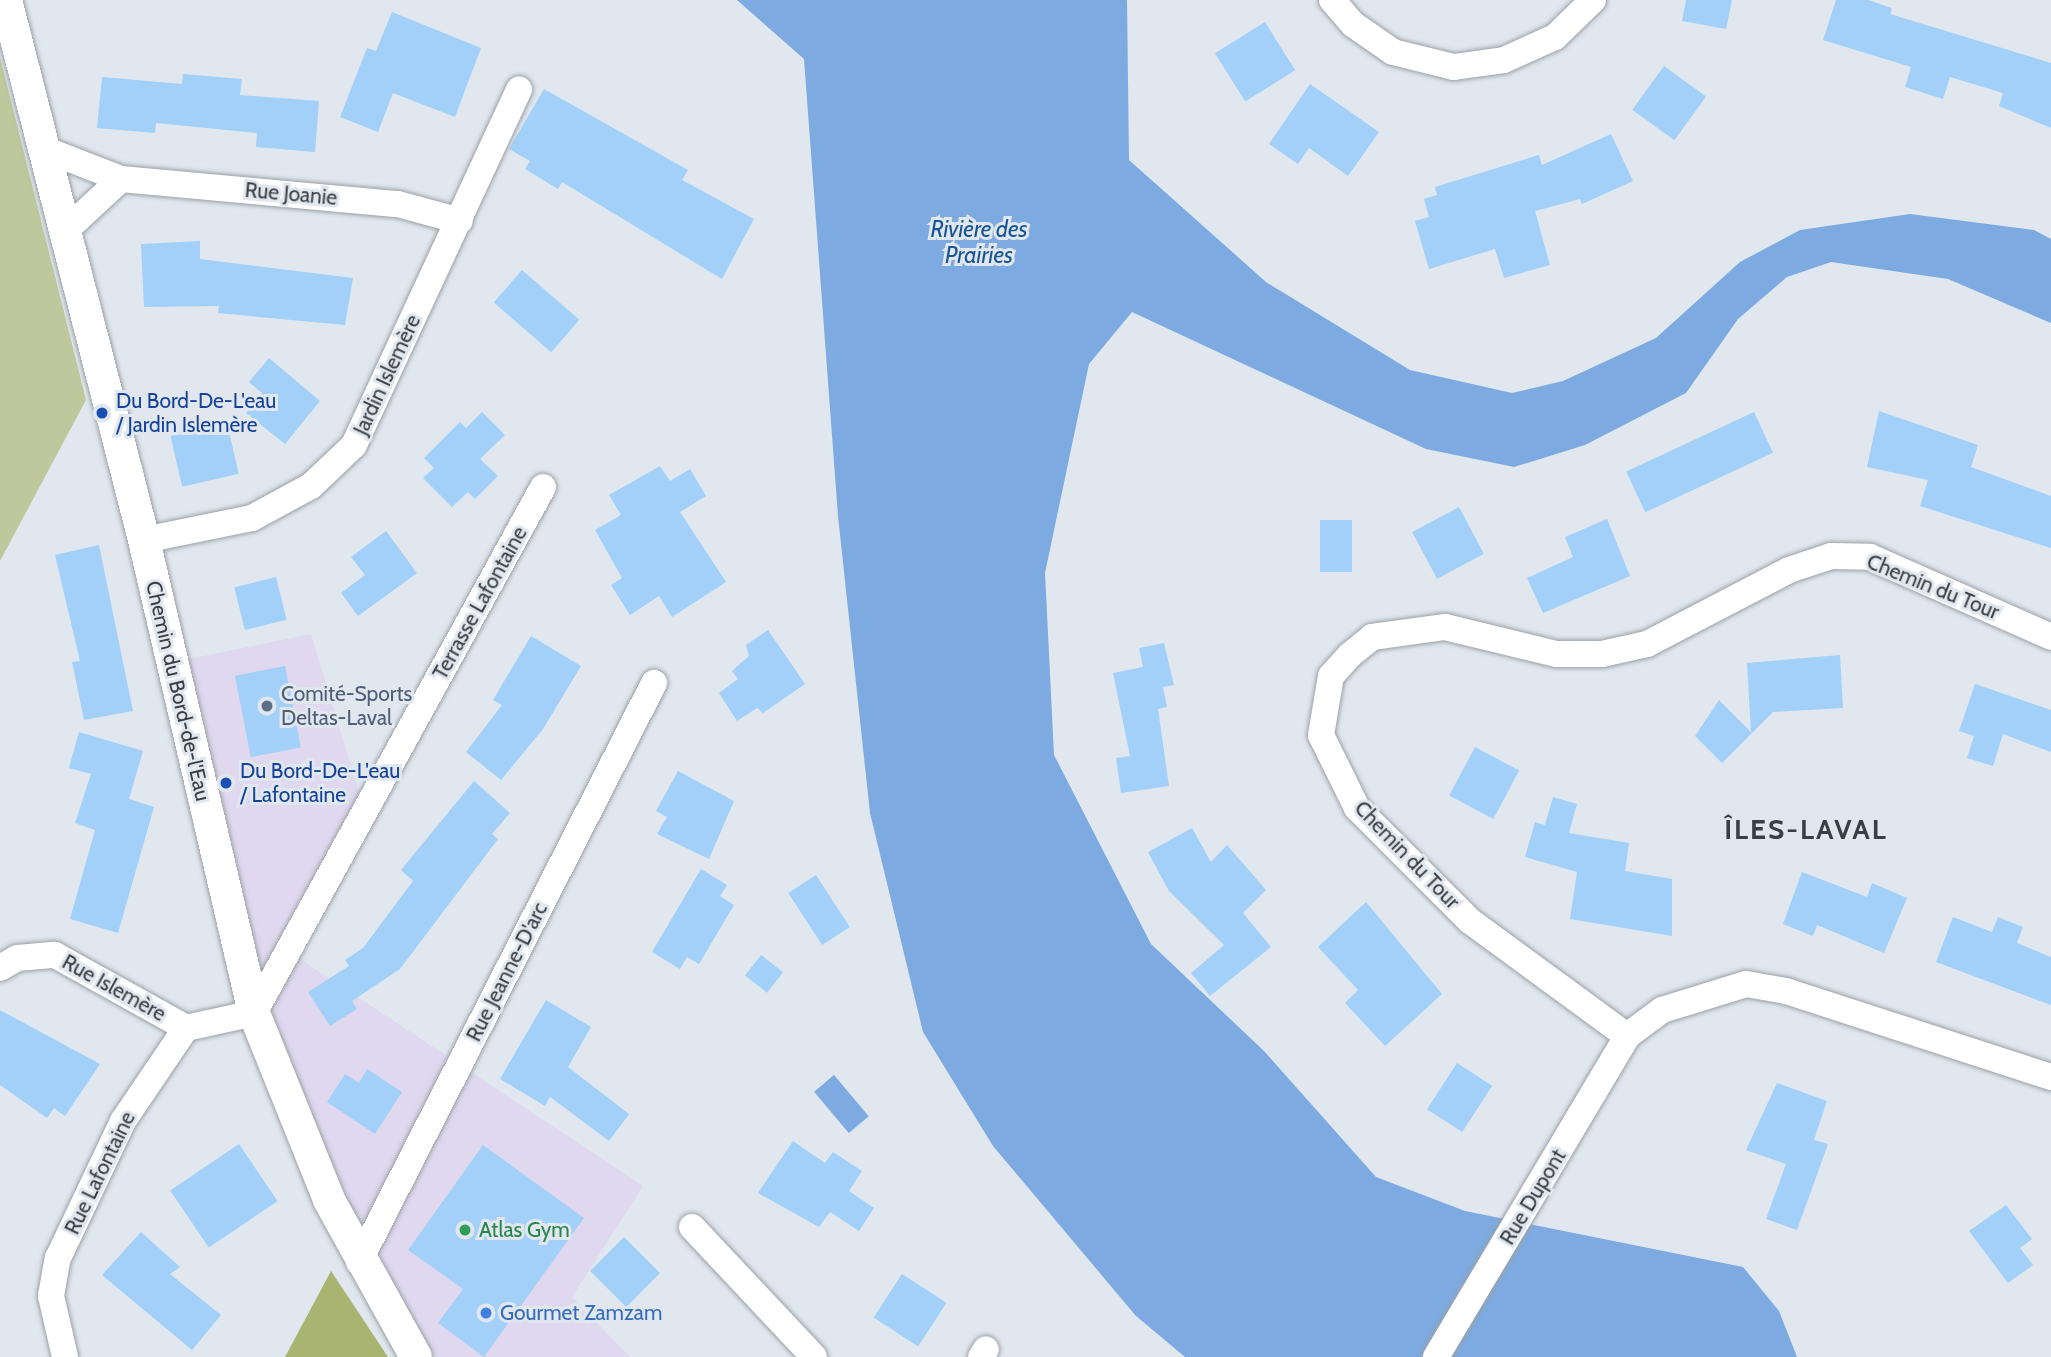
<!DOCTYPE html>
<meta charset="utf-8">
<style>
body{margin:0}
#map{position:relative;width:2051px;height:1357px;overflow:hidden;background:#e0e7ee;font-family:Cabin,sans-serif}
div>[style]{position:absolute}
[style*='--x']{left:calc(var(--x)*1px);top:calc(var(--y)*1px);width:calc(var(--w)*1px);rotate:calc(var(--a)*1deg)}
.commercial>*{inset:0;background:#dfd8ee}
.green>*{inset:0;background:#bfc79c}
.forest>*{inset:0;background:#a8b46f}
.water>*{inset:0;background:#7daae0;transform-origin:0 0}
.building>*{inset:0;background:#a3d0f8;transform-origin:0 0}
.roads{filter:drop-shadow(0 0 2px #9aa1a7) drop-shadow(0 0 2px #9aa1a7)}
.minor>*{height:26px;margin:-13px;padding:0 13px;transform-origin:13px;border-radius:13px;background:#fff}
.tertiary>*{height:32px;margin:-16px;padding:0 16px;transform-origin:16px;border-radius:16px;background:#fff}
.dots>*{width:19px;height:19px;translate:-50% -50%;box-sizing:border-box;border:4px solid #e0e7ee;border-radius:50%}
span{translate:-50% -50%;white-space:nowrap;text-align:center;line-height:1.15;-webkit-text-stroke:6px #e0e7ee;paint-order:stroke}
.street-label{font-size:21px;color:#3a3d40}
.transit-label{font-size:21px;color:#164399}
.left{translate:0 -50%;text-align:left}
.service-label{font-size:21px;color:#4e5e75}
.leisure-label{font-size:21px;color:#27864d}
.shop-label{font-size:21px;color:#366cbe}
.water-label{font-size:23px;color:#175596;font-style:italic}
.district-label{font-size:28px;color:#3a3f45;font-weight:700;letter-spacing:2px}
</style>
<div id="map">
<div class="commercial">
<i style="clip-path:polygon(311px 634px,365px 812px,294px 955px,643px 1186px,572px 1297px,630px 1357px,416px 1357px,254px 1013px,175px 662px)"></i>
</div>
<div class="green">
<i style="clip-path:polygon(0 57px,86px 400px,0 561px)"></i>
</div>
<div class="forest">
<i style="clip-path:polygon(331px 1271px,388px 1357px,285px 1357px)"></i>
</div>
<div class="water">
<i style="clip-path:polygon(737px 0,1127px 0,1129px 160px,1266px 282px,1410px 370px,1512px 393px,1563px 381px,1656px 338px,1740px 262px,1800px 230px,1910px 214px,2034px 230px,2051px 239px,2051px 323px,1948px 279px,1831px 262px,1787px 277px,1738px 319px,1686px 393px,1585px 445px,1514px 467px,1426px 449px,1132px 312px,1089px 364px,1045px 573px,1054px 755px,1151px 944px,1264px 1051px,1376px 1177px,1465px 1211px,1743px 1267px,1779px 1311px,1797px 1357px,1185px 1357px,1136px 1316px,993px 1146px,923px 1032px,870px 813px,838px 516px,804px 59px)"></i>
<i style="left:834px;top:1075px;width:54px;height:26px;rotate:50deg"></i>
</div>
<div class="building">
<i style="clip-path:polygon(1686px 0,1732px 0,1726px 29px,1682px 21px)"></i>
<i style="clip-path:polygon(1836px 0,1868px 0,1892px 8px,1890px 14px,2051px 63px,2051px 128px,1999px 106px,2003px 93px,1950px 77px,1943px 99px,1905px 87px,1911px 67px,1823px 40px)"></i>
<i style="clip-path:polygon(392px 12px,481px 48px,455px 117px,393px 93px,378px 132px,340px 117px,367px 48px,376px 51px)"></i>
<i style="left:1265px;top:22px;width:57px;height:59px;rotate:58deg"></i>
<i style="left:1664px;top:66px;width:52px;height:54px;rotate:36deg"></i>
<i style="clip-path:polygon(183px 74px,242px 79px,240px 95px,319px 101px,315px 152px,256px 147px,257px 133px,156px 123px,155px 133px,97px 128px,102px 77px,182px 84px)"></i>
<i style="clip-path:polygon(1310px 84px,1379px 132px,1348px 176px,1309px 148px,1298px 164px,1269px 144px)"></i>
<i style="clip-path:polygon(544px 89px,688px 170px,682px 180px,754px 219px,722px 279px,562px 182px,558px 189px,525px 169px,530px 161px,509px 149px)"></i>
<i style="clip-path:polygon(1611px 134px,1633px 181px,1582px 204px,1580px 199px,1535px 211px,1550px 265px,1504px 278px,1495px 249px,1429px 269px,1415px 221px,1429px 217px,1424px 199px,1437px 195px,1435px 187px,1539px 155px,1542px 165px)"></i>
<i style="clip-path:polygon(200px 241px,200px 259px,353px 278px,345px 325px,218px 313px,219px 306px,144px 307px,141px 244px)"></i>
<i style="left:522px;top:270px;width:76px;height:43px;rotate:41deg"></i>
<i style="clip-path:polygon(269px 358px,320px 401px,285px 444px,246px 413px,262px 393px,249px 382px)"></i>
<i style="clip-path:polygon(1879px 411px,1978px 445px,1971px 467px,2051px 496px,2051px 548px,1920px 506px,1928px 480px,1867px 467px)"></i>
<i style="clip-path:polygon(482px 412px,505px 435px,480px 459px,498px 476px,475px 499px,468px 492px,452px 507px,423px 478px,434px 468px,424px 458px,460px 422px,466px 428px)"></i>
<i style="left:1754px;top:412px;width:45px;height:141px;rotate:65deg"></i>
<i style="left:227px;top:423px;width:52px;height:58px;rotate:77deg"></i>
<i style="clip-path:polygon(660px 466px,670px 481px,690px 469px,706px 496px,680px 512px,726px 582px,672px 617px,659px 596px,630px 615px,611px 585px,622px 578px,595px 530px,621px 515px,609px 495px)"></i>
<i style="left:1459px;top:507px;width:53px;height:53px;rotate:62deg"></i>
<i style="clip-path:polygon(1607px 519px,1630px 576px,1543px 613px,1527px 578px,1573px 557px,1565px 537px)"></i>
<i style="left:1320px;top:520px;width:32px;height:52px"></i>
<i style="clip-path:polygon(386px 531px,417px 573px,358px 616px,341px 593px,365px 575px,351px 557px)"></i>
<i style="clip-path:polygon(99px 545px,133px 711px,84px 720px,72px 662px,80px 661px,55px 555px)"></i>
<i style="left:276px;top:577px;width:44px;height:43px;rotate:76deg"></i>
<i style="clip-path:polygon(768px 630px,805px 684px,763px 713px,757px 708px,737px 721px,719px 693px,738px 679px,732px 671px,749px 656px,746px 645px)"></i>
<i style="clip-path:polygon(531px 636px,581px 666px,543px 729px,501px 780px,466px 752px,502px 705px,493px 700px)"></i>
<i style="clip-path:polygon(1164px 643px,1174px 685px,1163px 687px,1167px 707px,1158px 709px,1169px 786px,1121px 793px,1116px 758px,1130px 756px,1113px 673px,1143px 667px,1139px 648px)"></i>
<i style="clip-path:polygon(1840px 655px,1843px 708px,1773px 712px,1722px 763px,1695px 736px,1719px 700px,1751px 732px,1747px 663px)"></i>
<i style="left:285px;top:666px;width:83px;height:51px;rotate:79deg"></i>
<i style="clip-path:polygon(1975px 684px,2051px 710px,2051px 752px,2003px 734px,1993px 766px,1967px 758px,1974px 736px,1959px 731px)"></i>
<i style="clip-path:polygon(79px 732px,143px 751px,129px 799px,154px 807px,118px 933px,70px 919px,95px 830px,75px 823px,91px 774px,69px 768px)"></i>
<i style="left:1475px;top:747px;width:50px;height:55px;rotate:28deg"></i>
<i style="clip-path:polygon(678px 771px,734px 801px,709px 859px,657px 834px,667px 817px,656px 811px)"></i>
<i style="clip-path:polygon(474px 781px,510px 813px,492px 834px,498px 839px,400px 969px,352px 1001px,357px 1009px,330px 1026px,308px 992px,349px 966px,345px 960px,363px 948px,413px 881px,401px 870px)"></i>
<i style="clip-path:polygon(1553px 797px,1577px 804px,1569px 833px,1629px 843px,1625px 871px,1672px 879px,1672px 936px,1570px 919px,1577px 872px,1525px 857px,1535px 822px,1545px 825px)"></i>
<i style="clip-path:polygon(1192px 828px,1211px 862px,1227px 845px,1266px 890px,1243px 913px,1271px 947px,1210px 996px,1191px 973px,1224px 945px,1169px 891px,1148px 852px)"></i>
<i style="clip-path:polygon(701px 869px,727px 885px,720px 896px,734px 905px,699px 964px,687px 957px,680px 969px,652px 952px)"></i>
<i style="clip-path:polygon(1802px 872px,1867px 897px,1872px 883px,1907px 898px,1884px 953px,1817px 925px,1813px 936px,1783px 924px)"></i>
<i style="left:816px;top:875px;width:62px;height:33px;rotate:57deg"></i>
<i style="clip-path:polygon(1366px 902px,1442px 994px,1385px 1046px,1345px 1003px,1358px 990px,1318px 947px)"></i>
<i style="clip-path:polygon(1953px 917px,1992px 932px,1998px 917px,2023px 927px,2017px 943px,2051px 957px,2051px 1005px,1936px 962px)"></i>
<i style="left:761px;top:955px;width:28px;height:26px;rotate:38deg"></i>
<i style="clip-path:polygon(546px 1000px,591px 1027px,568px 1067px,629px 1114px,609px 1141px,550px 1097px,545px 1106px,500px 1079px)"></i>
<i style="clip-path:polygon(0 1010px,100px 1064px,65px 1116px,54px 1108px,47px 1118px,0 1085px)"></i>
<i style="left:1457px;top:1063px;width:42px;height:55px;rotate:33deg"></i>
<i style="clip-path:polygon(367px 1069px,402px 1092px,375px 1134px,327px 1102px,345px 1074px,359px 1083px)"></i>
<i style="clip-path:polygon(1777px 1083px,1827px 1101px,1814px 1140px,1828px 1144px,1797px 1230px,1766px 1219px,1786px 1164px,1746px 1150px)"></i>
<i style="clip-path:polygon(793px 1141px,825px 1163px,833px 1152px,862px 1171px,849px 1191px,874px 1208px,859px 1231px,830px 1212px,819px 1227px,758px 1193px)"></i>
<i style="left:239px;top:1144px;width:69px;height:83px;rotate:56deg"></i>
<i style="clip-path:polygon(483px 1145px,584px 1218px,484px 1357px,438px 1323px,463px 1289px,408px 1250px)"></i>
<i style="clip-path:polygon(2006px 1205px,2032px 1239px,2020px 1248px,2033px 1265px,2008px 1283px,1969px 1231px)"></i>
<i style="clip-path:polygon(141px 1232px,180px 1267px,170px 1274px,221px 1315px,192px 1350px,102px 1275px)"></i>
<i style="left:624px;top:1237px;width:51px;height:48px;rotate:45deg"></i>
<i style="left:902px;top:1274px;width:53px;height:52px;rotate:33deg"></i>
</div>
<div class="roads">
<div class="minor">
<i style="--x:1332;--y:0;--w:33;--a:49"></i>
<i style="--x:1354;--y:25;--w:47;--a:34.7"></i>
<i style="--x:1393;--y:52;--w:63;--a:13.8"></i>
<i style="--x:1454;--y:67;--w:50;--a:-8"></i>
<i style="--x:1504;--y:60;--w:56;--a:-24.3"></i>
<i style="--x:1555;--y:37;--w:53;--a:-44.2"></i>
<i style="--x:44;--y:149;--w:83;--a:21.3"></i>
<i style="--x:121;--y:179;--w:278;--a:5.2"></i>
<i style="--x:398;--y:204;--w:64;--a:15.3"></i>
<i style="--x:65;--y:231;--w:76;--a:-42.9"></i>
<i style="--x:144;--y:540;--w:110;--a:-11.5"></i>
<i style="--x:252;--y:518;--w:67;--a:-28.5"></i>
<i style="--x:311;--y:486;--w:59;--a:-43.6"></i>
<i style="--x:354;--y:445;--w:392;--a:-65.1"></i>
<i style="--x:0;--y:968;--w:20;--a:-30"></i>
<i style="--x:17;--y:958;--w:38;--a:-5"></i>
<i style="--x:55;--y:955;--w:150;--a:29.1"></i>
<i style="--x:1627;--y:1036;--w:195;--a:-143.8"></i>
<i style="--x:1470;--y:921;--w:160;--a:-135"></i>
<i style="--x:1357;--y:808;--w:81;--a:-116.3"></i>
<i style="--x:1321;--y:735;--w:60;--a:-80.4"></i>
<i style="--x:1331;--y:676;--w:28;--a:-48"></i>
<i style="--x:1350;--y:655;--w:28;--a:-39"></i>
<i style="--x:1372;--y:637;--w:74;--a:-7.8"></i>
<i style="--x:1445;--y:627;--w:115;--a:13.6"></i>
<i style="--x:1557;--y:654;--w:45;--a:0"></i>
<i style="--x:1602;--y:654;--w:46;--a:-12.5"></i>
<i style="--x:1647;--y:644;--w:160;--a:-27.5"></i>
<i style="--x:1789;--y:570;--w:44;--a:-18.4"></i>
<i style="--x:1831;--y:556;--w:39;--a:1"></i>
<i style="--x:1870;--y:557;--w:198;--a:23.8"></i>
<i style="--x:692;--y:1227;--w:178;--a:46.8"></i>
<i style="--x:359;--y:1262;--w:650;--a:-63"></i>
<i style="--x:65;--y:1357;--w:63;--a:-102.9"></i>
<i style="--x:51;--y:1296;--w:39;--a:-80"></i>
<i style="--x:58;--y:1258;--w:152;--a:-64.6"></i>
<i style="--x:123;--y:1121;--w:112;--a:-55.9"></i>
<i style="--x:186;--y:1028;--w:70;--a:-12.4"></i>
<i style="--x:254;--y:1013;--w:600;--a:-61.21"></i>
<i style="--x:981;--y:1357;--w:9;--a:-58"></i>
<i style="--x:1436;--y:1357;--w:374;--a:-59.2"></i>
<i style="--x:1627;--y:1036;--w:44;--a:-36.6"></i>
<i style="--x:1662;--y:1010;--w:88;--a:-17.2"></i>
<i style="--x:1746;--y:984;--w:41;--a:9.9"></i>
<i style="--x:1786;--y:991;--w:279;--a:18"></i>
</div>
<div class="tertiary">
<i style="--x:6;--y:0;--w:557;--a:75.66"></i>
<i style="--x:144;--y:540;--w:486;--a:76.9"></i>
<i style="--x:254;--y:1013;--w:201;--a:68.1"></i>
<i style="--x:329;--y:1200;--w:179;--a:61"></i>
</div>
</div>
<div class="dots">
<i style="left:102px;top:413px;background:#1a4fb4"></i>
<i style="left:267px;top:706px;background:#5c6f8a"></i>
<i style="left:226px;top:783px;background:#1a4fb4"></i>
<i style="left:465px;top:1230px;background:#2e9e5b"></i>
<i style="left:486px;top:1313px;background:#3f7fe0"></i>
</div>
<div class="street-label">
<span style="left:291px;top:194px;rotate:5deg">Rue Joanie</span>
<span style="left:387px;top:375px;rotate:-65deg">Jardin Islemère</span>
<span style="left:1933px;top:587px;rotate:22deg">Chemin du Tour</span>
<span style="left:480px;top:603px;rotate:-61deg">Terrasse Lafontaine</span>
<span style="left:178px;top:691px;rotate:77deg">Chemin du Bord-de-l'Eau</span>
<span style="left:1407px;top:855px;rotate:46deg">Chemin du Tour</span>
<span style="left:507px;top:972px;rotate:-63deg">Rue Jeanne-D'arc</span>
<span style="left:114px;top:988px;rotate:29deg">Rue Islemère</span>
<span style="left:100px;top:1173px;rotate:-64deg">Rue Lafontaine</span>
<span style="left:1533px;top:1197px;rotate:-59deg">Rue Dupont</span>
</div>
<div class="transit-label">
<span class="left" style="left:116px;top:413px">Du Bord-De-L'eau<br>/ Jardin Islemère</span>
<span class="left" style="left:240px;top:783px">Du Bord-De-L'eau<br>/ Lafontaine</span>
</div>
<div class="service-label">
<span class="left" style="left:281px;top:706px">Comité-Sports<br>Deltas-Laval</span>
</div>
<div class="leisure-label">
<span class="left" style="left:479px;top:1230px">Atlas Gym</span>
</div>
<div class="shop-label">
<span class="left" style="left:500px;top:1313px">Gourmet Zamzam</span>
</div>
<div class="water-label">
<span style="left:979px;top:242px">Rivière des<br>Prairies</span>
</div>
<div class="district-label">
<span style="left:1806px;top:829px">ÎLES-LAVAL</span>
</div>
</div>
